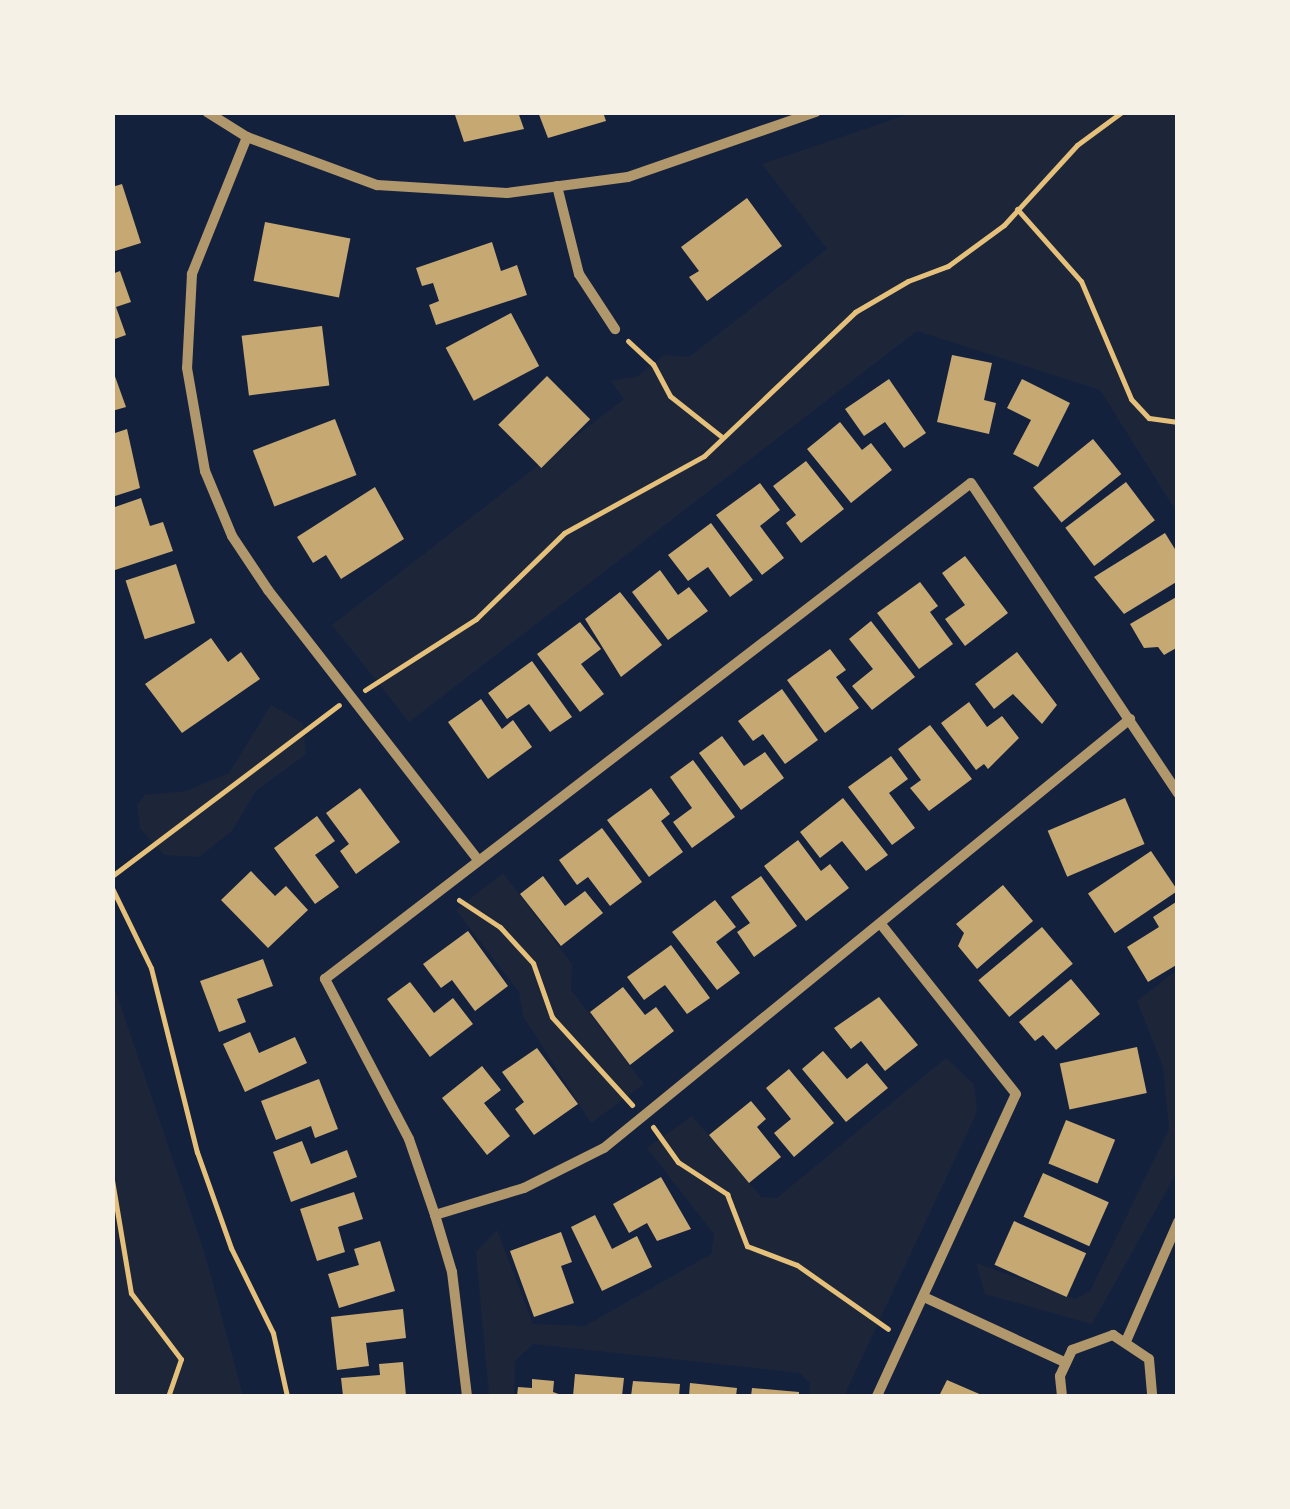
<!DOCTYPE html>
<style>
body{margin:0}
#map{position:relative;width:1290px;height:1509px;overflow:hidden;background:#14213d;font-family:Figtree,sans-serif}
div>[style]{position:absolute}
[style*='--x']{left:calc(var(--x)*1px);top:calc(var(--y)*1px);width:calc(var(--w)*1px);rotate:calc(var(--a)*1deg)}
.green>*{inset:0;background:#1d2539}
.building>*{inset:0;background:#c6a872;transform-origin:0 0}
.path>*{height:5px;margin:-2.5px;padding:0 2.5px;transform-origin:2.5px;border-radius:2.5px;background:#e5c07b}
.minor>*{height:10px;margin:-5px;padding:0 5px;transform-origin:5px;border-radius:5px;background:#b1986c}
span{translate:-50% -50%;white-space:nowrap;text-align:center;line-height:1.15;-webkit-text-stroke:8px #f6f1e7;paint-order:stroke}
.frame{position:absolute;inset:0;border:115px solid #f6f1e7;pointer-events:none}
</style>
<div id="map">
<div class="green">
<i style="clip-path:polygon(912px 113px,1177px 113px,1177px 513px,1100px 390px,917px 331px,409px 722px,332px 625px,624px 399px,611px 381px,638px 376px,664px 355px,689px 357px,827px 249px,762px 164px)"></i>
<i style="clip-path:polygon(271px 705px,303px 723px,306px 754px,256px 791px,232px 831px,199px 857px,164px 855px,140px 828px,137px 805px,145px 795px,186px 791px,229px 773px)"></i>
<i style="clip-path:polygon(503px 873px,572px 964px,571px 990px,644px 1084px,591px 1123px,523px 1016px,519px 992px,456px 910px)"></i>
<i style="clip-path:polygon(1177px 970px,1177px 1172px,1092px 1324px,985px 1294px,976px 1263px,1075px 1299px,1090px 1291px,1169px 1129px,1163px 1067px,1137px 1001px)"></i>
<i style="clip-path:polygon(112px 980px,205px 1254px,243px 1396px,113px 1396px)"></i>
<i style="clip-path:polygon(946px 1058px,974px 1084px,977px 1112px,844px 1396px,809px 1396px,810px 1384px,800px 1373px,533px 1344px,515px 1361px,514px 1396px,489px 1396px,476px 1252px,497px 1230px,533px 1324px,585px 1326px,711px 1254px,714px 1234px,647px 1148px,692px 1116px,761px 1197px,777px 1198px)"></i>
</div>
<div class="building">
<i style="clip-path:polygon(454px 112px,518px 112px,524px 129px,464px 142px)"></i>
<i style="clip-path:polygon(538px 112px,603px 112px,606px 121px,548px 138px)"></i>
<i style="clip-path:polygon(122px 184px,141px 243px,112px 252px,112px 187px)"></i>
<i style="clip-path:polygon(747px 198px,782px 246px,707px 301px,689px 277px,699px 271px,681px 247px)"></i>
<i style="left:265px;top:222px;width:87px;height:60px;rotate:11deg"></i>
<i style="clip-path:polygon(492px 242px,501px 271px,517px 265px,527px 295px,436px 325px,429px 305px,439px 301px,433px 283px,422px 286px,416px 268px)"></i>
<i style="clip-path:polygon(120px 271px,131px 302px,116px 307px,126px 335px,112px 340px,112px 274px)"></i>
<i style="left:511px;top:313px;width:60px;height:74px;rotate:62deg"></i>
<i style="left:322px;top:326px;width:60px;height:81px;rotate:83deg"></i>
<i style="clip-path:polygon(952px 355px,992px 363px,984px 400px,996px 403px,989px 434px,937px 422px)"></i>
<i style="clip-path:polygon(112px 368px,126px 407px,112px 411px)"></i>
<i style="left:547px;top:376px;width:61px;height:69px;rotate:45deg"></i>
<i style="clip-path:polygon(889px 379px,926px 433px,904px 448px,885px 422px,864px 436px,845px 409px)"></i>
<i style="clip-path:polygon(1022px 379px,1070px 403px,1038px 467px,1013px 454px,1031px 420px,1007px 408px)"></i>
<i style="left:335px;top:419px;width:60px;height:88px;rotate:69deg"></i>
<i style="clip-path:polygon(840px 422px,862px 450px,871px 443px,892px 470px,851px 503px,807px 449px)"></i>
<i style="clip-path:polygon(127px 429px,140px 488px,112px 497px,112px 434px)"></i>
<i style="left:1093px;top:439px;width:45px;height:77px;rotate:51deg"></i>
<i style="clip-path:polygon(806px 461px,844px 509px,801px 543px,786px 523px,796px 515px,773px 486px)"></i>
<i style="left:1126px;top:482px;width:48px;height:76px;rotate:53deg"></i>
<i style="clip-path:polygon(760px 483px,780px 510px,760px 526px,784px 558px,762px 575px,716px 515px)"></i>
<i style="clip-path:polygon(375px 487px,404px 539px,341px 579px,326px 555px,313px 563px,297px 537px)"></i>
<i style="clip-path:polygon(141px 498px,150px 526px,163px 522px,173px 551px,112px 571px,112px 508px)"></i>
<i style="clip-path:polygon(711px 523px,753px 580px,730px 597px,708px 567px,688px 581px,668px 555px)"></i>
<i style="clip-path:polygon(1165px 533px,1178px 554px,1178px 581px,1124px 614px,1094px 577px)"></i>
<i style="clip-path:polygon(965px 556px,1008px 613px,965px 646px,945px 619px,965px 605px,942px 573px)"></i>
<i style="left:176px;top:564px;width:62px;height:53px;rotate:72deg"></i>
<i style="clip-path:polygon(660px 570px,678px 595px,689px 587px,708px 611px,668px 640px,632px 592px)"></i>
<i style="clip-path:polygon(920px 582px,938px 606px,930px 612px,953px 644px,919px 669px,877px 613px)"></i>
<i style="clip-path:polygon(620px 592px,662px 645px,621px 677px,585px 619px)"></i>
<i style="clip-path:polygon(1178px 596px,1178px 647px,1164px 655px,1158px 647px,1144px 648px,1130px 624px)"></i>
<i style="clip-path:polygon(871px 621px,915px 677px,872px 710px,852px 686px,873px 669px,849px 639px)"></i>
<i style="clip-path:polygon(580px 622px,601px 649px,581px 664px,604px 694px,580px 712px,537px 654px)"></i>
<i style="clip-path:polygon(211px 638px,228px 662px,241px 652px,260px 679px,182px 733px,145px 684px)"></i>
<i style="clip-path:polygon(830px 649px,846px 670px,836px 677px,859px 708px,825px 733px,787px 680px)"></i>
<i style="clip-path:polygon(1017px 652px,1057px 705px,1042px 724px,1013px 694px,994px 709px,975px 684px)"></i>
<i style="clip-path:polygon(532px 661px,572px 717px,550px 732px,529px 704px,507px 719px,488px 693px)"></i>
<i style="clip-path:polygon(782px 689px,818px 740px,785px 764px,763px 734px,753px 741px,738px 721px)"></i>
<i style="clip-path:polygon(481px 699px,502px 729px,513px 720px,532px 747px,488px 779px,448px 722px)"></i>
<i style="clip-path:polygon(969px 702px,987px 727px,1002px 716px,1019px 738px,988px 769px,984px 764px,976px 770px,941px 723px)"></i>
<i style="clip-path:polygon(930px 725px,972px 779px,929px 811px,910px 788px,921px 780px,898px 749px)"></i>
<i style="clip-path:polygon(722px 736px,744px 766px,765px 752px,784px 778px,741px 810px,699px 753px)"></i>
<i style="clip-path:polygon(891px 756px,908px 779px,889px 793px,915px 828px,892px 845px,848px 787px)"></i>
<i style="clip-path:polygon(693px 760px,735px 817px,692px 848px,673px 822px,692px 808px,670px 777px)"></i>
<i style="clip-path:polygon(360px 788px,400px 842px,356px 874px,340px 851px,349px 844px,326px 813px)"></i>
<i style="clip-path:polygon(651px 788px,670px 814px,661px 821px,683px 852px,649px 877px,607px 820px)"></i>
<i style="clip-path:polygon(843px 798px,888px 855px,866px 871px,842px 841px,820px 858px,800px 832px)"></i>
<i style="left:1125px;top:798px;width:50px;height:84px;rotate:67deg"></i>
<i style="clip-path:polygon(317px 816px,335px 841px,315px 855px,339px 887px,315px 904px,274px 848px)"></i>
<i style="clip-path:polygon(602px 828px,642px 882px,610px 906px,588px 877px,577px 885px,559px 860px)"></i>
<i style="clip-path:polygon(798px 840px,821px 871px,830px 864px,849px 888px,806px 921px,764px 866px)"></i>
<i style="left:1151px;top:851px;width:48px;height:76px;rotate:56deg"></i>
<i style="clip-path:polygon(251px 871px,275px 896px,286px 886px,308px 910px,268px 948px,221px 900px)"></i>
<i style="clip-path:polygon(543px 876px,565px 906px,585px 891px,603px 913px,561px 946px,520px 894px)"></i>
<i style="clip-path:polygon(761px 876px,797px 926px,754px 957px,737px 932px,750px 923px,731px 897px)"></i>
<i style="clip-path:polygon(1003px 885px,1033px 921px,977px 969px,958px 946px,964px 933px,956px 924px)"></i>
<i style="clip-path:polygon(715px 900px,736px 927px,716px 942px,740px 973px,717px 990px,672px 932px)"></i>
<i style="clip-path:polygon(1176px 902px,1178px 964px,1148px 982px,1127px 947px,1159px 927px,1153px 917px)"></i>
<i style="left:1042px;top:927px;width:48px;height:83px;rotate:50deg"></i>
<i style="clip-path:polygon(468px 931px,508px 986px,475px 1011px,452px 980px,441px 988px,423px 964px)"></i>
<i style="clip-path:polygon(671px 945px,710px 998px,687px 1014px,665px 985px,644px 1000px,627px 977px)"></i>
<i style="clip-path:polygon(263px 959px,273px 986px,237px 999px,246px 1022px,219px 1032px,200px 981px)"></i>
<i style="clip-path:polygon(1071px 979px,1100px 1014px,1056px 1050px,1043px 1035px,1035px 1041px,1019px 1022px)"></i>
<i style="clip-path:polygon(410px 982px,434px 1013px,453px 998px,473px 1024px,430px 1057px,387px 999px)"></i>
<i style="clip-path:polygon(623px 987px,645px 1015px,656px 1007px,674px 1031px,630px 1065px,590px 1012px)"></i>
<i style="clip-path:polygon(879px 997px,918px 1045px,885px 1071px,861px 1041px,851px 1049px,834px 1028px)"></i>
<i style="clip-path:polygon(250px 1032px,259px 1053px,295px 1037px,307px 1063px,245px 1092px,223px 1044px)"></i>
<i style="left:1137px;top:1047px;width:47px;height:79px;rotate:78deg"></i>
<i style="clip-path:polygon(537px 1048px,578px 1104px,534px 1135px,515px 1109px,524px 1102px,502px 1072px)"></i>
<i style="clip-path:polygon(823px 1051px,847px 1079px,867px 1063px,888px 1088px,846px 1122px,802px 1069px)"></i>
<i style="clip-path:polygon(482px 1066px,501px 1090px,484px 1103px,510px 1136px,487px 1155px,442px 1098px)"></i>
<i style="clip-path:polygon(789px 1069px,834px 1123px,794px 1157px,774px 1133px,791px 1119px,766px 1088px)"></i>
<i style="clip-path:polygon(319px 1079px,338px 1129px,315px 1138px,311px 1126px,276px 1140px,261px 1101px)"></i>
<i style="clip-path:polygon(751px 1101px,766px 1119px,757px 1127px,781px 1157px,749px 1183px,709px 1135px)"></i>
<i style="left:1066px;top:1120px;width:53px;height:47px;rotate:22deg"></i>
<i style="clip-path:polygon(302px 1141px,311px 1164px,347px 1150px,357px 1177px,291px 1202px,273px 1152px)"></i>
<i style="left:1043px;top:1173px;width:72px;height:48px;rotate:24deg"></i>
<i style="clip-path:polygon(661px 1177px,691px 1229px,657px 1241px,647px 1223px,629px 1233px,613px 1204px)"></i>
<i style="clip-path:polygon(354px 1192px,363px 1219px,338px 1227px,345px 1252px,317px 1261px,300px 1209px)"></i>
<i style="clip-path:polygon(595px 1215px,612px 1249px,637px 1236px,652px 1267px,602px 1291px,571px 1227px)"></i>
<i style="left:1014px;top:1221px;width:79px;height:48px;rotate:24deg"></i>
<i style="clip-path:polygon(561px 1232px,572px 1262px,561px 1266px,574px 1303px,534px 1317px,510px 1251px)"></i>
<i style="clip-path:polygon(380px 1241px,395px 1291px,339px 1308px,328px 1274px,359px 1265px,354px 1249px)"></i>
<i style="clip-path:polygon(403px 1309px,406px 1338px,366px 1343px,369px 1366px,337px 1370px,331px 1317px)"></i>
<i style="clip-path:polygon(403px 1362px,406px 1396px,343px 1396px,341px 1378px,380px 1375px,379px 1364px)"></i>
<i style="clip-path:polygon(575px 1374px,624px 1378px,622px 1396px,573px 1396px)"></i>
<i style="clip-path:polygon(532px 1379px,554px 1381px,553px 1392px,564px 1396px,517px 1396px,518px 1387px,532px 1388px)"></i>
<i style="clip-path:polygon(947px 1380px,984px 1396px,939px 1396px)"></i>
<i style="clip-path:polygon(633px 1381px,680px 1384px,679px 1396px,631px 1396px)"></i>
<i style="clip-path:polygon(690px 1383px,737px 1388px,736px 1396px,689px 1396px)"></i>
<i style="clip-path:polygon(752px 1388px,799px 1392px,799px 1396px,751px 1396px)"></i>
</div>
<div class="path">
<i style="--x:1017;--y:209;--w:96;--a:48.4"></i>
<i style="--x:1081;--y:281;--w:128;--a:67"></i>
<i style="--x:1131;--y:399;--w:26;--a:47"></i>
<i style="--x:1149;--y:418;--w:29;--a:8"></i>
<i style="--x:628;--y:341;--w:34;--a:43"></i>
<i style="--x:653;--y:364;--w:36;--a:62"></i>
<i style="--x:670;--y:396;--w:66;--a:38.3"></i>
<i style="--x:365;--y:690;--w:132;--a:-32.6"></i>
<i style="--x:476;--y:619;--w:123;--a:-44.3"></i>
<i style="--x:564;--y:533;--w:160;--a:-28.8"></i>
<i style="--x:704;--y:456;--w:209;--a:-43.6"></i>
<i style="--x:855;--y:312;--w:61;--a:-30.3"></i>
<i style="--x:908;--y:281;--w:43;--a:-20.6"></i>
<i style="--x:948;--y:266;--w:69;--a:-36.2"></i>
<i style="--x:1004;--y:225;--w:108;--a:-47.6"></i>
<i style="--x:1077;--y:145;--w:56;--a:-36.3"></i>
<i style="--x:112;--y:876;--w:284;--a:-37"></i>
<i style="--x:112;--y:888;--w:89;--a:64"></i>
<i style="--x:151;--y:968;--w:190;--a:76"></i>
<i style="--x:197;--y:1152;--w:102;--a:70.5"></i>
<i style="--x:231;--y:1248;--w:95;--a:63.7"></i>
<i style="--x:273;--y:1333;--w:65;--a:77.5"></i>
<i style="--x:459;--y:900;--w:49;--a:33.4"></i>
<i style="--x:500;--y:927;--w:49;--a:47.5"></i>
<i style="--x:533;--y:963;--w:57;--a:70.6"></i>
<i style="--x:552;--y:1017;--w:119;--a:47.7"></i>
<i style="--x:653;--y:1127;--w:43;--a:54.5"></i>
<i style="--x:678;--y:1162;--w:59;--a:33.1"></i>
<i style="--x:727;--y:1194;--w:56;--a:69"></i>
<i style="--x:747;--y:1246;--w:53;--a:20.8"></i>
<i style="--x:797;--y:1265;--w:111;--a:35.1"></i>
<i style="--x:112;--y:1180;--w:115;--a:80.5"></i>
<i style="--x:131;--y:1293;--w:83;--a:52.9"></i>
<i style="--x:181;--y:1359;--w:39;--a:109"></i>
</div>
<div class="minor">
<i style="--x:207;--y:112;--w:47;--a:32"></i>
<i style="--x:247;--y:137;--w:148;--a:111.9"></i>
<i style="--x:192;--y:274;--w:94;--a:93"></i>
<i style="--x:187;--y:368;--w:105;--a:80.1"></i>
<i style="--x:205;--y:471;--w:70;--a:67.4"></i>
<i style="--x:232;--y:536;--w:65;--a:56.3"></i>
<i style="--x:268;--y:590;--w:338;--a:52.1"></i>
<i style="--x:247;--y:137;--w:139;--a:20.3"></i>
<i style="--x:377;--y:185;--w:130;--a:3.5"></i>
<i style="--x:507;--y:193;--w:122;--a:-7.5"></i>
<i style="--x:628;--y:177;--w:199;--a:-19.1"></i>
<i style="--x:557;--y:186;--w:91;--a:76"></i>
<i style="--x:579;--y:274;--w:66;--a:56.8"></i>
<i style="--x:435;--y:1215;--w:93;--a:-16.9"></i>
<i style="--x:524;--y:1188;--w:89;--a:-26.6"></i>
<i style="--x:604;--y:1148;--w:679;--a:-39.2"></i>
<i style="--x:924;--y:1297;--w:154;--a:24.9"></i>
<i style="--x:1127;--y:1339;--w:128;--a:-66.4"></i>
<i style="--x:467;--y:1396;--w:125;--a:-96.9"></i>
<i style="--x:452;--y:1272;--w:59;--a:-106.6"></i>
<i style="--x:435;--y:1215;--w:80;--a:-108.9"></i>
<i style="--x:409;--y:1139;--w:181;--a:-117.7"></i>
<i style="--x:325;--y:979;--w:814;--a:-37.52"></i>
<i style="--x:971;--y:483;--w:373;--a:56.3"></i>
<i style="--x:877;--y:1396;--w:332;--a:-65.3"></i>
<i style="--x:1016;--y:1094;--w:218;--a:-128.5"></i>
<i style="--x:1062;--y:1396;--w:20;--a:-96"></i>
<i style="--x:1060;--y:1376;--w:29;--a:-65"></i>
<i style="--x:1072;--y:1350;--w:44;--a:-20.1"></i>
<i style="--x:1113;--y:1335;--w:43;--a:33.7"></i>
<i style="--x:1149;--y:1359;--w:37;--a:85"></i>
</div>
<div class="frame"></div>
</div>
